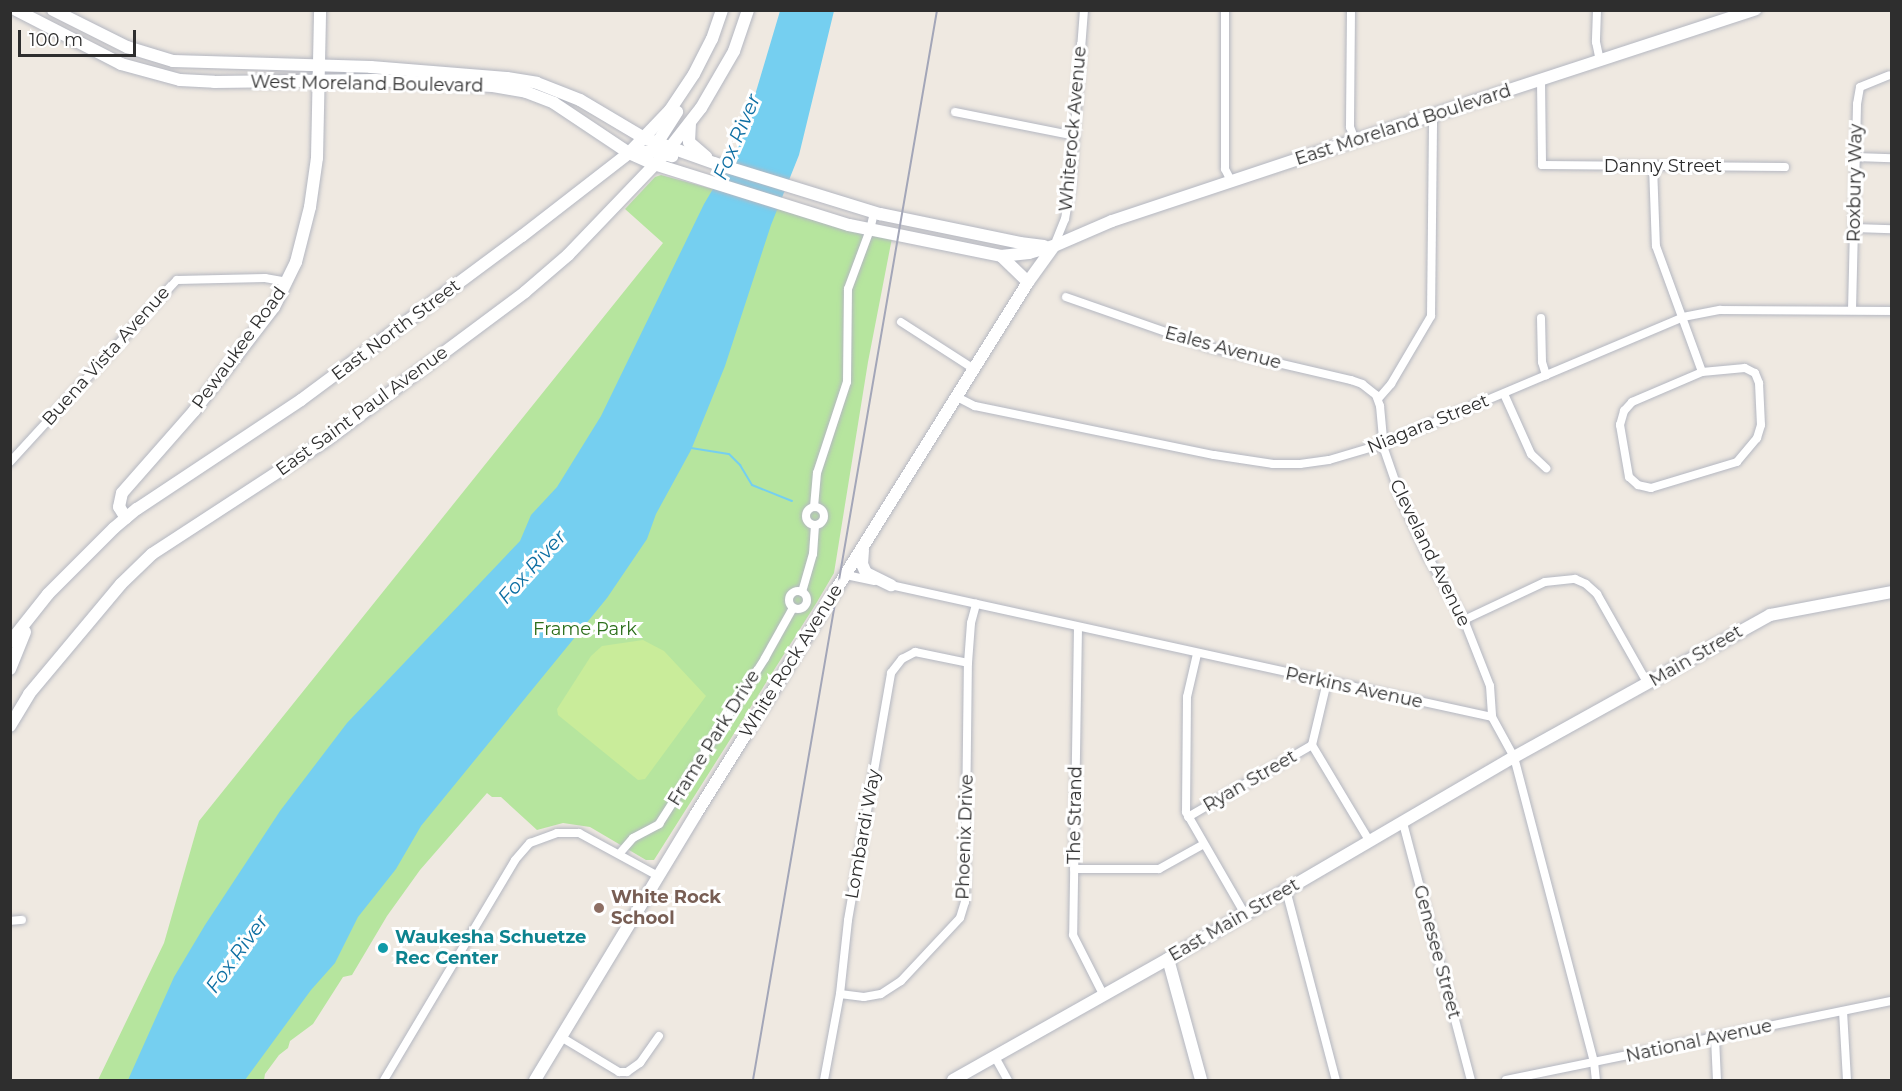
<!DOCTYPE html>
<style>
body{margin:0}
#map{position:relative;width:1902px;height:1091px;overflow:hidden;background:#efe9e1;font-family:Montserrat,sans-serif}
div>[style]{position:absolute}
[style*='--x']{left:calc(var(--x)*1px);top:calc(var(--y)*1px);width:calc(var(--w)*1px);rotate:calc(var(--a)*1deg)}
.green>*{inset:0;background:#b6e59e}
.pitch>*{inset:0;background:#c9ec9a}
.water>*{inset:0;background:#75cff0}
.stream>*{height:2px;margin:-1px;padding:0 1px;transform-origin:1px;border-radius:1px;background:#75cff0}
.roads{filter:drop-shadow(0 0 2px #b4b7c1) drop-shadow(0 0 2px #b4b7c1)}
.street>*{height:8px;margin:-4px;padding:0 4px;transform-origin:4px;border-radius:4px;background:#fff}
.street>.ring{margin:-4px;padding:0;box-sizing:content-box;background:none;border:8px solid #fff;border-radius:50%}
.secondary>*{height:12px;margin:-6px;padding:0 6px;transform-origin:6px;border-radius:6px;background:#fff}
.rail>*{height:2px;margin:-1px;padding:0 1px;transform-origin:1px;border-radius:1px;background:#a3a6b8}
.dots>*{width:16px;height:16px;translate:-50% -50%;box-sizing:border-box;border:3px solid #fff;border-radius:50%}
span{translate:-50% -50%;white-space:nowrap;text-align:center;line-height:1.15;-webkit-text-stroke:6px #fff;paint-order:stroke}
.street-label{font-size:18px;color:#2e2e2e}
.park-label{font-size:18px;color:#2c6e1b}
.education-label{font-size:18px;color:#785e54;font-weight:700}
.left{translate:0 -50%;text-align:left}
.culture-label{font-size:18px;color:#0d838f;font-weight:700}
.water-label{font-size:20px;color:#0d6fa3;font-style:italic}
.frame{position:absolute;inset:0;border:12px solid #2e2e2e;pointer-events:none}
.scale{position:absolute;left:18px;top:30px;width:118px;height:27px;box-sizing:border-box;border:3px solid #2e2e2e;border-top:0;padding-left:8px;font-size:18px;line-height:21px;white-space:nowrap;color:#2e2e2e;-webkit-text-stroke:4px #fff;paint-order:stroke}
</style>
<div id="map">
<div class="green">
<i style="clip-path:polygon(661px 175px,892px 238px,868px 362px,834px 573px,817px 602px,654px 860px,646px 860px,590px 827px,563px 823px,537px 830px,501px 797px,492px 797px,487px 793px,420px 870px,387px 916px,352px 975px,343px 977px,313px 1024px,290px 1041px,288px 1048px,279px 1055px,265px 1074px,264px 1080px,98px 1080px,164px 943px,199px 821px,663px 243px,625px 209px,655px 177px)"></i>
</div>
<div class="pitch">
<i style="clip-path:polygon(643px 640px,664px 651px,706px 696px,645px 779px,638px 780px,558px 715px,557px 709px,591px 656px,602px 646px)"></i>
</div>
<div class="water">
<i style="clip-path:polygon(780px 11px,834px 11px,799px 155px,771px 225px,725px 366px,691px 450px,656px 514px,647px 539px,607px 598px,421px 826px,396px 869px,358px 917px,335px 963px,311px 990px,245px 1080px,128px 1080px,174px 977px,205px 925px,280px 811px,347px 723px,520px 541px,531px 515px,557px 487px,601px 416px,704px 204px,741px 142px)"></i>
</div>
<div class="stream">
<i style="--x:691;--y:448;--w:38;--a:9"></i>
<i style="--x:729;--y:454;--w:16;--a:45"></i>
<i style="--x:740;--y:465;--w:23;--a:59"></i>
<i style="--x:752;--y:485;--w:43;--a:21.8"></i>
</div>
<div class="roads">
<div class="street">
<i style="--x:1225;--y:10;--w:159;--a:90"></i>
<i style="--x:1225;--y:169;--w:13;--a:63"></i>
<i style="--x:1351;--y:10;--w:117;--a:90.5"></i>
<i style="--x:1350;--y:127;--w:14;--a:69"></i>
<i style="--x:1597;--y:10;--w:32;--a:92"></i>
<i style="--x:1596;--y:42;--w:19;--a:78"></i>
<i style="--x:1541;--y:80;--w:85;--a:89.3"></i>
<i style="--x:1542;--y:165;--w:243;--a:0.5"></i>
<i style="--x:955;--y:112;--w:122;--a:11.3"></i>
<i style="--x:1855;--y:157;--w:37;--a:2"></i>
<i style="--x:1653;--y:166;--w:80;--a:87.9"></i>
<i style="--x:1656;--y:246;--w:134;--a:69.9"></i>
<i style="--x:1854;--y:228;--w:38;--a:2"></i>
<i style="--x:1054;--y:246;--w:29;--a:-68"></i>
<i style="--x:1065;--y:219;--w:27;--a:-80"></i>
<i style="--x:1070;--y:192;--w:183;--a:-85.6"></i>
<i style="--x:1066;--y:297;--w:151;--a:19.3"></i>
<i style="--x:1209;--y:347;--w:146;--a:13.1"></i>
<i style="--x:1351;--y:380;--w:12;--a:20"></i>
<i style="--x:1362;--y:384;--w:18;--a:38"></i>
<i style="--x:1376;--y:395;--w:12;--a:70"></i>
<i style="--x:1380;--y:406;--w:43;--a:84.7"></i>
<i style="--x:1384;--y:449;--w:52;--a:70.9"></i>
<i style="--x:1401;--y:498;--w:63;--a:65.5"></i>
<i style="--x:1427;--y:555;--w:75;--a:60.4"></i>
<i style="--x:1464;--y:620;--w:71;--a:68.5"></i>
<i style="--x:1490;--y:686;--w:31;--a:86"></i>
<i style="--x:1492;--y:717;--w:46;--a:61.2"></i>
<i style="--x:1514;--y:757;--w:315;--a:75.3"></i>
<i style="--x:1594;--y:1062;--w:18;--a:84"></i>
<i style="--x:1852;--y:310;--w:206;--a:-88.6"></i>
<i style="--x:1857;--y:104;--w:17;--a:-80"></i>
<i style="--x:1860;--y:87;--w:31;--a:-22"></i>
<i style="--x:1541;--y:318;--w:44;--a:88.7"></i>
<i style="--x:1542;--y:362;--w:14;--a:73"></i>
<i style="--x:901;--y:322;--w:87;--a:32.8"></i>
<i style="--x:1745;--y:368;--w:11;--a:27"></i>
<i style="--x:1755;--y:373;--w:11;--a:68"></i>
<i style="--x:1759;--y:383;--w:42;--a:87.3"></i>
<i style="--x:1761;--y:425;--w:14;--a:107"></i>
<i style="--x:1757;--y:438;--w:31;--a:130"></i>
<i style="--x:1737;--y:462;--w:90;--a:163.2"></i>
<i style="--x:1651;--y:488;--w:13;--a:-167"></i>
<i style="--x:1638;--y:485;--w:12;--a:-138"></i>
<i style="--x:1629;--y:477;--w:53;--a:-99.8"></i>
<i style="--x:1620;--y:425;--w:15;--a:-74"></i>
<i style="--x:1624;--y:411;--w:12;--a:-48"></i>
<i style="--x:1632;--y:402;--w:76;--a:-23.2"></i>
<i style="--x:1702;--y:372;--w:43;--a:-5.3"></i>
<i style="--x:1504;--y:394;--w:66;--a:65.8"></i>
<i style="--x:1531;--y:454;--w:21;--a:43"></i>
<i style="--x:957;--y:397;--w:20;--a:27"></i>
<i style="--x:975;--y:406;--w:244;--a:11.6"></i>
<i style="--x:1214;--y:455;--w:60;--a:8.7"></i>
<i style="--x:1273;--y:464;--w:27;--a:0"></i>
<i style="--x:1300;--y:464;--w:29;--a:-8"></i>
<i style="--x:1329;--y:460;--w:56;--a:-16.5"></i>
<i style="--x:1383;--y:444;--w:326;--a:-22.9"></i>
<i style="--x:1683;--y:317;--w:38;--a:-11"></i>
<i style="--x:1720;--y:310;--w:172;--a:0.3"></i>
<i style="--x:1378;--y:399;--w:20;--a:-49"></i>
<i style="--x:1391;--y:384;--w:79;--a:-59.5"></i>
<i style="--x:1431;--y:316;--w:201;--a:-89.4"></i>
<i style="--x:10;--y:462;--w:247;--a:-47.5"></i>
<i style="--x:177;--y:280;--w:88;--a:-1.3"></i>
<i style="--x:265;--y:278;--w:23;--a:10"></i>
<i style="--x:814;--y:507;--w:34;--a:-85"></i>
<i style="--x:817;--y:473;--w:96;--a:-71.8"></i>
<i style="--x:847;--y:382;--w:93;--a:-89.4"></i>
<i style="--x:848;--y:289;--w:63;--a:-69.6"></i>
<i style="--x:870;--y:230;--w:18;--a:-77"></i>
<i class="ring" style="left:806px;top:507px;width:10px;height:10px"></i>
<i style="--x:846;--y:575;--w:29;--a:12"></i>
<i style="--x:886;--y:584;--w:620;--a:12.38"></i>
<i class="ring" style="left:789px;top:591px;width:10px;height:10px"></i>
<i style="--x:802;--y:592;--w:40;--a:-74"></i>
<i style="--x:813;--y:554;--w:28;--a:-86"></i>
<i style="--x:1464;--y:620;--w:89;--a:-25.1"></i>
<i style="--x:1545;--y:582;--w:30;--a:-6"></i>
<i style="--x:1575;--y:579;--w:12;--a:24"></i>
<i style="--x:1586;--y:584;--w:15;--a:42"></i>
<i style="--x:1597;--y:594;--w:103;--a:60.5"></i>
<i style="--x:1078;--y:627;--w:308;--a:90.9"></i>
<i style="--x:1073;--y:935;--w:68;--a:63.1"></i>
<i style="--x:1197;--y:654;--w:44;--a:103.1"></i>
<i style="--x:1187;--y:697;--w:115;--a:90.5"></i>
<i style="--x:1186;--y:812;--w:118;--a:60"></i>
<i style="--x:1327;--y:682;--w:65;--a:103.4"></i>
<i style="--x:1312;--y:745;--w:113;--a:59.1"></i>
<i style="--x:1188;--y:817;--w:143;--a:-30.1"></i>
<i style="--x:1403;--y:823;--w:266;--a:75.2"></i>
<i style="--x:620;--y:853;--w:20;--a:-49"></i>
<i style="--x:633;--y:838;--w:30;--a:-28"></i>
<i style="--x:659;--y:824;--w:197;--a:-57.4"></i>
<i style="--x:765;--y:658;--w:57;--a:-60.8"></i>
<i style="--x:1074;--y:869;--w:85;--a:0"></i>
<i style="--x:1159;--y:869;--w:51;--a:-29.1"></i>
<i style="--x:1286;--y:890;--w:196;--a:75.3"></i>
<i style="--x:10;--y:921;--w:12;--a:-5"></i>
<i style="--x:840;--y:994;--w:24;--a:7"></i>
<i style="--x:864;--y:997;--w:17;--a:-10"></i>
<i style="--x:881;--y:994;--w:24;--a:-33"></i>
<i style="--x:901;--y:981;--w:86;--a:-46.9"></i>
<i style="--x:960;--y:918;--w:17;--a:-73"></i>
<i style="--x:965;--y:902;--w:239;--a:-89.3"></i>
<i style="--x:968;--y:663;--w:40;--a:-85.7"></i>
<i style="--x:971;--y:623;--w:20;--a:-75"></i>
<i style="--x:1843;--y:1011;--w:69;--a:86.7"></i>
<i style="--x:561;--y:1037;--w:68;--a:31.1"></i>
<i style="--x:619;--y:1072;--w:8;--a:0"></i>
<i style="--x:627;--y:1072;--w:16;--a:-35"></i>
<i style="--x:640;--y:1063;--w:33;--a:-55"></i>
<i style="--x:1715;--y:1038;--w:42;--a:87.3"></i>
<i style="--x:995;--y:1057;--w:26;--a:61"></i>
<i style="--x:384;--y:1080;--w:256;--a:-59.2"></i>
<i style="--x:515;--y:860;--w:23;--a:-49"></i>
<i style="--x:530;--y:843;--w:29;--a:-20"></i>
<i style="--x:557;--y:833;--w:22;--a:0"></i>
<i style="--x:579;--y:833;--w:90;--a:28.6"></i>
<i style="--x:824;--y:1080;--w:87;--a:-79.5"></i>
<i style="--x:840;--y:994;--w:74;--a:-83.8"></i>
<i style="--x:848;--y:920;--w:251;--a:-80.1"></i>
<i style="--x:891;--y:673;--w:18;--a:-52"></i>
<i style="--x:902;--y:659;--w:15;--a:-28"></i>
<i style="--x:915;--y:652;--w:54;--a:11.7"></i>
<i style="--x:1506;--y:1080;--w:394;--a:-11.6"></i>
</div>
<div class="secondary">
<i style="--x:16;--y:10;--w:118;--a:27.2"></i>
<i style="--x:121;--y:64;--w:61;--a:15.2"></i>
<i style="--x:180;--y:80;--w:34;--a:3"></i>
<i style="--x:214;--y:82;--w:161;--a:-0.7"></i>
<i style="--x:375;--y:80;--w:118;--a:2.9"></i>
<i style="--x:493;--y:86;--w:34;--a:10"></i>
<i style="--x:526;--y:92;--w:30;--a:21"></i>
<i style="--x:554;--y:103;--w:90;--a:33.7"></i>
<i style="--x:629;--y:153;--w:27;--a:24"></i>
<i style="--x:654;--y:164;--w:204;--a:17.4"></i>
<i style="--x:849;--y:225;--w:155;--a:11.5"></i>
<i style="--x:1001;--y:256;--w:28;--a:-6"></i>
<i style="--x:1029;--y:253;--w:26;--a:-16"></i>
<i style="--x:1054;--y:246;--w:63;--a:-23.3"></i>
<i style="--x:1112;--y:221;--w:199;--a:-18.4"></i>
<i style="--x:1301;--y:158;--w:478;--a:-18.1"></i>
<i style="--x:53;--y:10;--w:83;--a:26.6"></i>
<i style="--x:127;--y:47;--w:48;--a:16.9"></i>
<i style="--x:173;--y:61;--w:198;--a:1.7"></i>
<i style="--x:371;--y:67;--w:136;--a:4.6"></i>
<i style="--x:507;--y:78;--w:30;--a:9"></i>
<i style="--x:537;--y:83;--w:46;--a:21.6"></i>
<i style="--x:580;--y:100;--w:74;--a:30.7"></i>
<i style="--x:644;--y:138;--w:74;--a:19.7"></i>
<i style="--x:714;--y:163;--w:174;--a:17.1"></i>
<i style="--x:880;--y:214;--w:143;--a:11.7"></i>
<i style="--x:1020;--y:243;--w:24;--a:7"></i>
<i style="--x:690;--y:123;--w:19;--a:93"></i>
<i style="--x:689;--y:142;--w:23;--a:41"></i>
<i style="--x:654;--y:148;--w:43;--a:-57.4"></i>
<i style="--x:630;--y:153;--w:24;--a:-5"></i>
<i style="--x:654;--y:151;--w:19;--a:16"></i>
<i style="--x:1001;--y:256;--w:37;--a:44"></i>
<i style="--x:126;--y:518;--w:13;--a:-122"></i>
<i style="--x:119;--y:507;--w:14;--a:-78"></i>
<i style="--x:122;--y:493;--w:109;--a:-48.7"></i>
<i style="--x:194;--y:411;--w:131;--a:-52.4"></i>
<i style="--x:274;--y:307;--w:50;--a:-63.9"></i>
<i style="--x:296;--y:262;--w:57;--a:-75.7"></i>
<i style="--x:310;--y:207;--w:49;--a:-81.9"></i>
<i style="--x:317;--y:158;--w:148;--a:-88.8"></i>
<i style="--x:863;--y:550;--w:14;--a:94"></i>
<i style="--x:862;--y:564;--w:10;--a:66"></i>
<i style="--x:866;--y:573;--w:28;--a:26"></i>
<i style="--x:10;--y:642;--w:61;--a:-51.6"></i>
<i style="--x:48;--y:594;--w:93;--a:-45"></i>
<i style="--x:114;--y:528;--w:30;--a:-40"></i>
<i style="--x:137;--y:509;--w:197;--a:-33.6"></i>
<i style="--x:301;--y:400;--w:275;--a:-36.6"></i>
<i style="--x:522;--y:236;--w:135;--a:-37.8"></i>
<i style="--x:629;--y:153;--w:59;--a:-46.4"></i>
<i style="--x:670;--y:110;--w:43;--a:-56.3"></i>
<i style="--x:694;--y:74;--w:39;--a:-63"></i>
<i style="--x:712;--y:39;--w:31;--a:-71"></i>
<i style="--x:10;--y:669;--w:40;--a:-68"></i>
<i style="--x:10;--y:726;--w:37;--a:-59"></i>
<i style="--x:29;--y:694;--w:143;--a:-50.1"></i>
<i style="--x:121;--y:584;--w:43;--a:-44.1"></i>
<i style="--x:152;--y:554;--w:205;--a:-33.1"></i>
<i style="--x:324;--y:442;--w:251;--a:-36.7"></i>
<i style="--x:525;--y:292;--w:57;--a:-40.7"></i>
<i style="--x:568;--y:255;--w:140;--a:-46.2"></i>
<i style="--x:665;--y:154;--w:58;--a:-52"></i>
<i style="--x:701;--y:108;--w:66;--a:-59.9"></i>
<i style="--x:734;--y:51;--w:43;--a:-71.1"></i>
<i style="--x:1168;--y:959;--w:125;--a:74.7"></i>
<i style="--x:535;--y:1080;--w:311;--a:-58.8"></i>
<i style="--x:696;--y:814;--w:627;--a:-58.03"></i>
<i style="--x:1028;--y:282;--w:44;--a:-54.2"></i>
<i style="--x:953;--y:1080;--w:247;--a:-29.4"></i>
<i style="--x:1168;--y:959;--w:401;--a:-30.3"></i>
<i style="--x:1514;--y:757;--w:293;--a:-29"></i>
<i style="--x:1770;--y:615;--w:124;--a:-10.7"></i>
</div>
</div>
<div class="rail">
<i style="--x:753;--y:1080;--w:1086;--a:-80.24"></i>
</div>
<div class="dots">
<i style="left:599px;top:908px;background:#8d6e63"></i>
<i style="left:383px;top:948px;background:#0f9aa8"></i>
</div>
<div class="street-label">
<span style="left:367px;top:84px;rotate:1deg">West Moreland Boulevard</span>
<span style="left:1403px;top:125px;rotate:-18deg">East Moreland Boulevard</span>
<span style="left:1073px;top:129px;rotate:-85deg">Whiterock Avenue</span>
<span style="left:1663px;top:166px">Danny Street</span>
<span style="left:1855px;top:183px;rotate:-89deg">Roxbury Way</span>
<span style="left:396px;top:330px;rotate:-37deg">East North Street</span>
<span style="left:239px;top:348px;rotate:-54deg">Pewaukee Road</span>
<span style="left:1223px;top:348px;rotate:15deg">Eales Avenue</span>
<span style="left:106px;top:356px;rotate:-48deg">Buena Vista Avenue</span>
<span style="left:362px;top:411px;rotate:-36deg">East Saint Paul Avenue</span>
<span style="left:1428px;top:424px;rotate:-22deg">Niagara Street</span>
<span style="left:1430px;top:553px;rotate:64deg">Cleveland Avenue</span>
<span style="left:1696px;top:656px;rotate:-30deg">Main Street</span>
<span style="left:791px;top:661px;rotate:-58deg">White Rock Avenue</span>
<span style="left:1354px;top:688px;rotate:12deg">Perkins Avenue</span>
<span style="left:714px;top:738px;rotate:-58deg">Frame Park Drive</span>
<span style="left:1250px;top:781px;rotate:-30deg">Ryan Street</span>
<span style="left:1075px;top:815px;rotate:-89deg">The Strand</span>
<span style="left:863px;top:834px;rotate:-80deg">Lombardi Way</span>
<span style="left:965px;top:837px;rotate:-88deg">Phoenix Drive</span>
<span style="left:1234px;top:920px;rotate:-30deg">East Main Street</span>
<span style="left:1437px;top:952px;rotate:75deg">Genesee Street</span>
<span style="left:1699px;top:1041px;rotate:-12deg">National Avenue</span>
</div>
<div class="park-label">
<span style="left:585px;top:629px">Frame Park</span>
</div>
<div class="education-label">
<span class="left" style="left:611px;top:908px">White Rock<br>School</span>
</div>
<div class="culture-label">
<span class="left" style="left:395px;top:948px">Waukesha Schuetze<br>Rec Center</span>
</div>
<div class="water-label">
<span style="left:737px;top:137px;rotate:-67deg">Fox River</span>
<span style="left:532px;top:567px;rotate:-48deg">Fox River</span>
<span style="left:237px;top:954px;rotate:-54deg">Fox River</span>
</div>
<div class="frame"></div>
<div class="scale">100 m</div>
</div>
